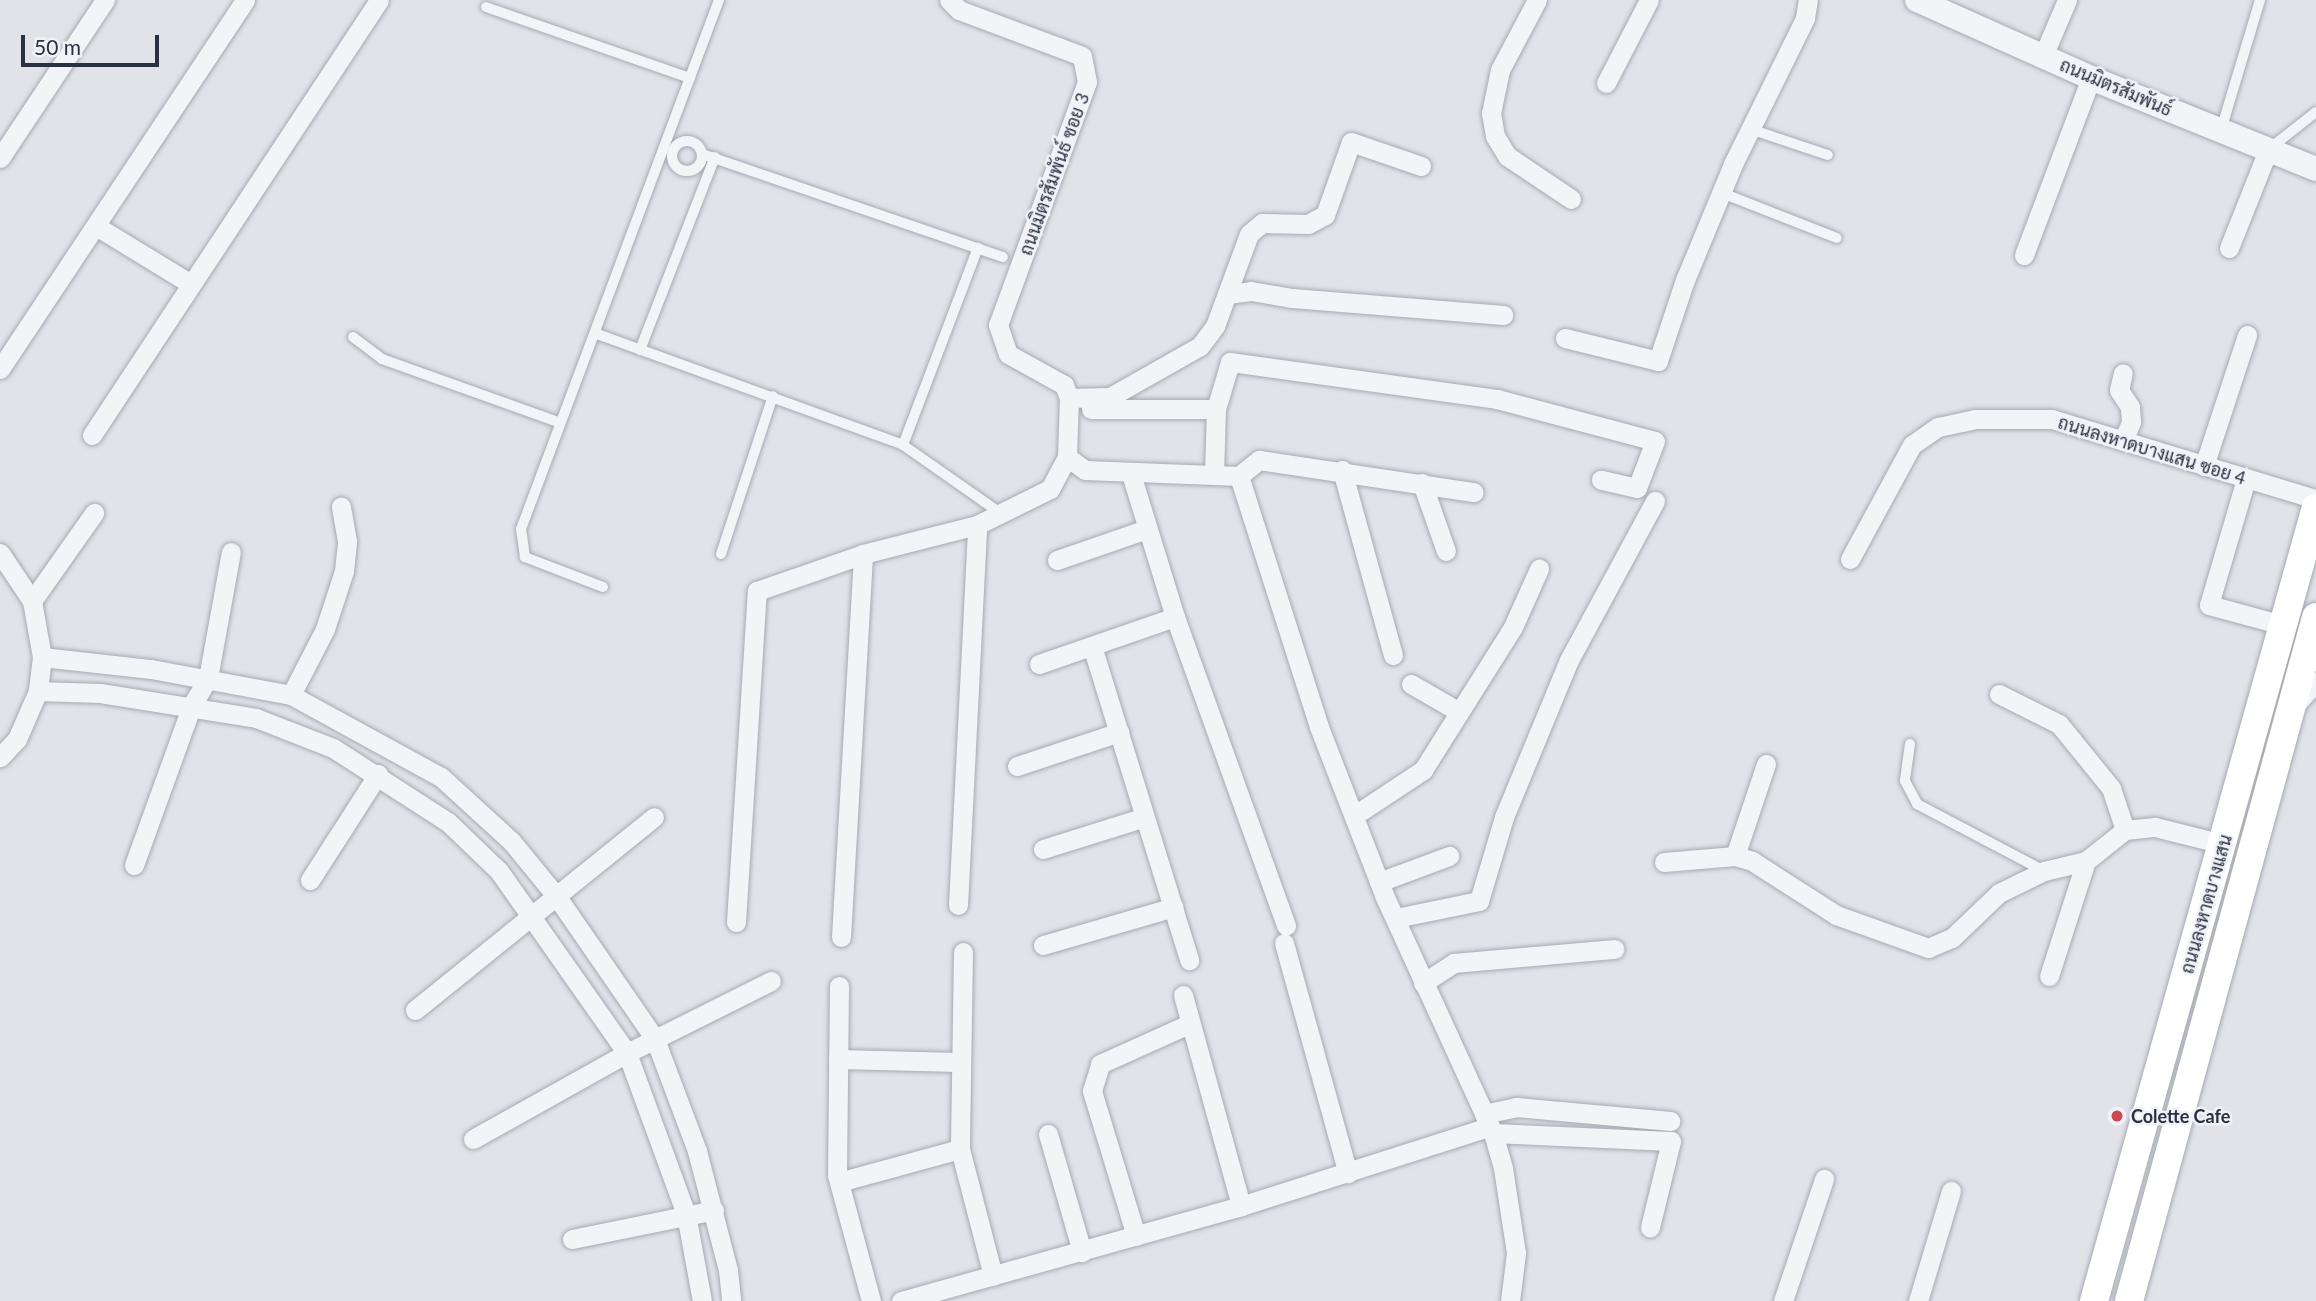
<!DOCTYPE html>
<meta charset="utf-8">
<style>
body{margin:0}
#map{position:relative;width:2316px;height:1301px;overflow:hidden;background:#e1e3e9;font-family:Lato,Sarabun,sans-serif}
div>[style]{position:absolute}
[style*='--x']{left:calc(var(--x)*1px);top:calc(var(--y)*1px);width:calc(var(--w)*1px);rotate:calc(var(--a)*1deg)}
.roads{filter:drop-shadow(0 0 2px #a6aab3) drop-shadow(0 0 2px #a6aab3)}
.service>*{height:10px;margin:-5px;padding:0 5px;transform-origin:5px;border-radius:5px;background:#f3f4f8}
.service>.ring{margin:-5px;padding:0;box-sizing:content-box;background:none;border:10px solid #f3f4f8;border-radius:50%}
.minor>*{height:19px;margin:-9.5px;padding:0 9.5px;transform-origin:9.5px;border-radius:9.5px;background:#f3f4f8}
.tertiary>*{height:24px;margin:-12px;padding:0 12px;transform-origin:12px;border-radius:12px;background:#f3f4f8}
.secondary>*{height:28px;margin:-14px;padding:0 14px;transform-origin:14px;border-radius:14px;background:#fff}
.dots>*{width:19px;height:19px;translate:-50% -50%;box-sizing:border-box;border:4px solid #f0f2f7;border-radius:50%}
span{translate:-50% -50%;white-space:nowrap;text-align:center;line-height:1.15;-webkit-text-stroke:5px #f0f2f7;paint-order:stroke}
.street-label{font-size:18px;color:#293041}
.poi-label{font-size:18px;color:#293041;font-weight:700}
.left{translate:0 -50%;text-align:left}
.scale{position:absolute;left:21px;top:35px;width:138px;height:32px;box-sizing:border-box;border:4px solid #293041;border-top:0;padding-left:9px;font-size:21px;line-height:24px;white-space:nowrap;color:#293041;-webkit-text-stroke:5px #f0f2f7;paint-order:stroke}
</style>
<div id="map">
<div class="roads">
<div class="service">
<i style="--x:486;--y:7;--w:216;--a:19.2"></i>
<i style="--x:1750;--y:129;--w:82;--a:18.4"></i>
<i style="--x:2221;--y:130;--w:136;--a:-73.3"></i>
<i class="ring" style="left:672px;top:141px;width:20px;height:20px"></i>
<i style="--x:2269;--y:149;--w:60;--a:-38.2"></i>
<i style="--x:702;--y:154;--w:318;--a:18.9"></i>
<i style="--x:1722;--y:193;--w:123;--a:21.4"></i>
<i style="--x:597;--y:334;--w:326;--a:19.9"></i>
<i style="--x:903;--y:445;--w:118;--a:35"></i>
<i style="--x:353;--y:337;--w:36;--a:37"></i>
<i style="--x:382;--y:359;--w:187;--a:19.7"></i>
<i style="--x:640;--y:350;--w:207;--a:-68.8"></i>
<i style="--x:903;--y:445;--w:211;--a:-69.2"></i>
<i style="--x:721;--y:554;--w:166;--a:-71.8"></i>
<i style="--x:603;--y:587;--w:84;--a:-159"></i>
<i style="--x:525;--y:557;--w:28;--a:-98"></i>
<i style="--x:521;--y:529;--w:565;--a:-69.48"></i>
<i style="--x:1910;--y:744;--w:37;--a:98"></i>
<i style="--x:1905;--y:781;--w:26;--a:62"></i>
<i style="--x:1917;--y:804;--w:141;--a:27.8"></i>
</div>
<div class="minor">
<i style="--x:1537;--y:0;--w:79;--a:117.9"></i>
<i style="--x:1500;--y:70;--w:44;--a:101.8"></i>
<i style="--x:1491;--y:113;--w:23;--a:80"></i>
<i style="--x:1495;--y:136;--w:23;--a:59"></i>
<i style="--x:1507;--y:156;--w:77;--a:33.9"></i>
<i style="--x:2043;--y:56;--w:61;--a:-66.8"></i>
<i style="--x:1606;--y:83;--w:93;--a:-62.6"></i>
<i style="--x:0;--y:158;--w:190;--a:-56.4"></i>
<i style="--x:96;--y:226;--w:111;--a:31.4"></i>
<i style="--x:2229;--y:248;--w:105;--a:-68.3"></i>
<i style="--x:2024;--y:255;--w:189;--a:-69.3"></i>
<i style="--x:1227;--y:294;--w:24;--a:-7"></i>
<i style="--x:1251;--y:291;--w:42;--a:9.7"></i>
<i style="--x:1292;--y:298;--w:212;--a:4.6"></i>
<i style="--x:1565;--y:338;--w:96;--a:13.9"></i>
<i style="--x:1658;--y:361;--w:85;--a:-71.6"></i>
<i style="--x:1685;--y:280;--w:126;--a:-67.5"></i>
<i style="--x:1733;--y:164;--w:163;--a:-63.7"></i>
<i style="--x:1805;--y:18;--w:18;--a:-81"></i>
<i style="--x:0;--y:369;--w:443;--a:-56.4"></i>
<i style="--x:1069;--y:398;--w:41;--a:-1.4"></i>
<i style="--x:1110;--y:397;--w:103;--a:-29.5"></i>
<i style="--x:1200;--y:346;--w:25;--a:-53"></i>
<i style="--x:1215;--y:326;--w:98;--a:-69.7"></i>
<i style="--x:1249;--y:234;--w:17;--a:-40"></i>
<i style="--x:1262;--y:223;--w:46;--a:1.2"></i>
<i style="--x:1308;--y:224;--w:19;--a:-28"></i>
<i style="--x:1325;--y:215;--w:77;--a:-70.4"></i>
<i style="--x:1351;--y:142;--w:74;--a:18.9"></i>
<i style="--x:1091;--y:409;--w:125;--a:0"></i>
<i style="--x:92;--y:435;--w:521;--a:-56.58"></i>
<i style="--x:2123;--y:441;--w:21;--a:-67"></i>
<i style="--x:2131;--y:422;--w:15;--a:-94"></i>
<i style="--x:2130;--y:407;--w:20;--a:-123"></i>
<i style="--x:2119;--y:390;--w:17;--a:-77"></i>
<i style="--x:1067;--y:457;--w:22;--a:36"></i>
<i style="--x:1085;--y:470;--w:154;--a:2.2"></i>
<i style="--x:1239;--y:476;--w:263;--a:72.3"></i>
<i style="--x:1319;--y:727;--w:180;--a:68.8"></i>
<i style="--x:1384;--y:895;--w:262;--a:65.4"></i>
<i style="--x:1493;--y:1133;--w:36;--a:74"></i>
<i style="--x:1503;--y:1168;--w:86;--a:81.3"></i>
<i style="--x:1516;--y:1253;--w:48;--a:97.1"></i>
<i style="--x:2204;--y:466;--w:138;--a:-71.8"></i>
<i style="--x:1342;--y:470;--w:192;--a:74.6"></i>
<i style="--x:1131;--y:474;--w:150;--a:72.9"></i>
<i style="--x:1175;--y:617;--w:328;--a:70.2"></i>
<i style="--x:1214;--y:475;--w:66;--a:-88.3"></i>
<i style="--x:1216;--y:409;--w:49;--a:-73.4"></i>
<i style="--x:1230;--y:362;--w:270;--a:7.9"></i>
<i style="--x:1497;--y:399;--w:163;--a:14.9"></i>
<i style="--x:1655;--y:441;--w:50;--a:111"></i>
<i style="--x:1637;--y:488;--w:37;--a:-167"></i>
<i style="--x:1239;--y:476;--w:26;--a:-39"></i>
<i style="--x:1259;--y:460;--w:217;--a:8.5"></i>
<i style="--x:2246;--y:479;--w:131;--a:106.4"></i>
<i style="--x:2209;--y:605;--w:77;--a:15.1"></i>
<i style="--x:1422;--y:483;--w:72;--a:70.6"></i>
<i style="--x:0;--y:553;--w:58;--a:56.3"></i>
<i style="--x:32;--y:601;--w:57;--a:79.9"></i>
<i style="--x:42;--y:657;--w:34;--a:97"></i>
<i style="--x:38;--y:691;--w:52;--a:113.6"></i>
<i style="--x:17;--y:739;--w:25;--a:133"></i>
<i style="--x:1850;--y:559;--w:130;--a:-61.5"></i>
<i style="--x:1912;--y:445;--w:32;--a:-35"></i>
<i style="--x:1938;--y:427;--w:38;--a:-12"></i>
<i style="--x:1975;--y:419;--w:77;--a:0"></i>
<i style="--x:2052;--y:419;--w:276;--a:16.9"></i>
<i style="--x:1057;--y:560;--w:95;--a:-19"></i>
<i style="--x:32;--y:601;--w:108;--a:-54.8"></i>
<i style="--x:1092;--y:646;--w:329;--a:72.8"></i>
<i style="--x:42;--y:657;--w:110;--a:6.3"></i>
<i style="--x:151;--y:669;--w:142;--a:10.5"></i>
<i style="--x:291;--y:695;--w:171;--a:28.7"></i>
<i style="--x:441;--y:777;--w:96;--a:42.5"></i>
<i style="--x:512;--y:842;--w:71;--a:50.7"></i>
<i style="--x:557;--y:897;--w:173;--a:55.4"></i>
<i style="--x:655;--y:1039;--w:120;--a:69.4"></i>
<i style="--x:697;--y:1151;--w:123;--a:75.4"></i>
<i style="--x:728;--y:1270;--w:31;--a:84"></i>
<i style="--x:1039;--y:664;--w:144;--a:-19.1"></i>
<i style="--x:1411;--y:684;--w:54;--a:29.9"></i>
<i style="--x:38;--y:691;--w:62;--a:1.8"></i>
<i style="--x:100;--y:693;--w:158;--a:9.1"></i>
<i style="--x:256;--y:718;--w:83;--a:21.3"></i>
<i style="--x:333;--y:748;--w:137;--a:32.8"></i>
<i style="--x:448;--y:822;--w:71;--a:43.9"></i>
<i style="--x:499;--y:871;--w:223;--a:54.9"></i>
<i style="--x:627;--y:1053;--w:171;--a:69.9"></i>
<i style="--x:686;--y:1214;--w:88;--a:79.6"></i>
<i style="--x:1999;--y:694;--w:67;--a:26.6"></i>
<i style="--x:2059;--y:724;--w:82;--a:50.9"></i>
<i style="--x:2111;--y:788;--w:44;--a:71.6"></i>
<i style="--x:291;--y:695;--w:74;--a:-62.7"></i>
<i style="--x:325;--y:629;--w:61;--a:-71.9"></i>
<i style="--x:344;--y:571;--w:30;--a:-84"></i>
<i style="--x:347;--y:541;--w:35;--a:-100"></i>
<i style="--x:2295;--y:705;--w:31;--a:-48"></i>
<i style="--x:1017;--y:766;--w:108;--a:-18.4"></i>
<i style="--x:1355;--y:815;--w:82;--a:-33.5"></i>
<i style="--x:1423;--y:770;--w:169;--a:-57.8"></i>
<i style="--x:1513;--y:627;--w:64;--a:-65.9"></i>
<i style="--x:1043;--y:849;--w:104;--a:-17.4"></i>
<i style="--x:1735;--y:856;--w:97;--a:-71.4"></i>
<i style="--x:1664;--y:862;--w:71;--a:-4.8"></i>
<i style="--x:1735;--y:856;--w:18;--a:16"></i>
<i style="--x:1752;--y:861;--w:100;--a:32.7"></i>
<i style="--x:1836;--y:915;--w:98;--a:19.7"></i>
<i style="--x:1928;--y:948;--w:26;--a:-23"></i>
<i style="--x:1952;--y:938;--w:65;--a:-43.8"></i>
<i style="--x:1999;--y:893;--w:50;--a:-26.1"></i>
<i style="--x:2044;--y:871;--w:43;--a:-13.4"></i>
<i style="--x:2086;--y:861;--w:50;--a:-38.5"></i>
<i style="--x:2125;--y:830;--w:30;--a:-6"></i>
<i style="--x:2155;--y:827;--w:70;--a:14"></i>
<i style="--x:134;--y:865;--w:170;--a:-70.1"></i>
<i style="--x:192;--y:705;--w:31;--a:-59"></i>
<i style="--x:208;--y:678;--w:128;--a:-79.7"></i>
<i style="--x:310;--y:880;--w:126;--a:-57.3"></i>
<i style="--x:1379;--y:882;--w:75;--a:-20.4"></i>
<i style="--x:958;--y:905;--w:380;--a:-87.1"></i>
<i style="--x:1396;--y:918;--w:85;--a:-11.6"></i>
<i style="--x:1479;--y:901;--w:88;--a:-73.4"></i>
<i style="--x:1504;--y:817;--w:170;--a:-67.5"></i>
<i style="--x:1569;--y:660;--w:181;--a:-61.6"></i>
<i style="--x:736;--y:922;--w:332;--a:-86.4"></i>
<i style="--x:757;--y:591;--w:112;--a:-19.2"></i>
<i style="--x:863;--y:554;--w:118;--a:-14.3"></i>
<i style="--x:977;--y:525;--w:81;--a:-26.3"></i>
<i style="--x:1050;--y:489;--w:36;--a:-62"></i>
<i style="--x:1067;--y:457;--w:59;--a:-88.1"></i>
<i style="--x:1069;--y:398;--w:14;--a:-111"></i>
<i style="--x:1064;--y:385;--w:64;--a:-151"></i>
<i style="--x:1008;--y:354;--w:31;--a:-109"></i>
<i style="--x:998;--y:325;--w:259;--a:-69.9"></i>
<i style="--x:1087;--y:82;--w:26;--a:-101"></i>
<i style="--x:1082;--y:56;--w:131;--a:-159.5"></i>
<i style="--x:959;--y:10;--w:14;--a:-135"></i>
<i style="--x:841;--y:937;--w:384;--a:-86.7"></i>
<i style="--x:1284;--y:943;--w:239;--a:74.5"></i>
<i style="--x:1043;--y:945;--w:136;--a:-16.2"></i>
<i style="--x:963;--y:952;--w:197;--a:90.9"></i>
<i style="--x:960;--y:1149;--w:131;--a:75.4"></i>
<i style="--x:2049;--y:976;--w:121;--a:-72.2"></i>
<i style="--x:1423;--y:983;--w:37;--a:-33"></i>
<i style="--x:1454;--y:963;--w:161;--a:-5"></i>
<i style="--x:839;--y:986;--w:189;--a:90.6"></i>
<i style="--x:837;--y:1175;--w:131;--a:74.9"></i>
<i style="--x:1183;--y:995;--w:219;--a:74.6"></i>
<i style="--x:415;--y:1010;--w:307;--a:-38.9"></i>
<i style="--x:838;--y:1059;--w:121;--a:1.4"></i>
<i style="--x:1484;--y:1114;--w:33;--a:-12"></i>
<i style="--x:1516;--y:1107;--w:155;--a:5.2"></i>
<i style="--x:1493;--y:1133;--w:178;--a:2.6"></i>
<i style="--x:1671;--y:1141;--w:89;--a:103.7"></i>
<i style="--x:1048;--y:1134;--w:123;--a:73.9"></i>
<i style="--x:473;--y:1139;--w:176;--a:-29.2"></i>
<i style="--x:627;--y:1053;--w:161;--a:-26.6"></i>
<i style="--x:839;--y:1182;--w:125;--a:-15.3"></i>
<i style="--x:1136;--y:1236;--w:152;--a:-106.9"></i>
<i style="--x:1092;--y:1091;--w:28;--a:-73"></i>
<i style="--x:1100;--y:1064;--w:98;--a:-24.2"></i>
<i style="--x:572;--y:1239;--w:145;--a:-11.5"></i>
<i style="--x:901;--y:1301;--w:353;--a:-15.6"></i>
<i style="--x:1241;--y:1206;--w:260;--a:-17.7"></i>
<i style="--x:1783;--y:1301;--w:129;--a:-71.4"></i>
<i style="--x:1918;--y:1301;--w:115;--a:-73.3"></i>
</div>
<div class="tertiary">
<i style="--x:1917;--y:0;--w:191;--a:24.1"></i>
<i style="--x:2091;--y:78;--w:243;--a:22"></i>
</div>
<div class="secondary">
<i style="--x:2094;--y:1301;--w:824;--a:-74.38"></i>
<i style="--x:2129;--y:1301;--w:709;--a:-74.71"></i>
</div>
</div>
<div class="dots">
<i style="left:2117px;top:1116px;background:#cc4850"></i>
</div>
<div class="street-label">
<span style="left:2116px;top:87px;rotate:23deg">ถนนมิตรสัมพันธ์</span>
<span style="left:1054px;top:174px;rotate:-70deg">ถนนมิตรสัมพันธ์ ซอย 3</span>
<span style="left:2152px;top:450px;rotate:17deg">ถนนลงหาดบางแสน ซอย 4</span>
<span style="left:2206px;top:904px;rotate:-74deg">ถนนลงหาดบางแสน</span>
</div>
<div class="poi-label">
<span class="left" style="left:2131px;top:1116px">Colette Cafe</span>
</div>
<div class="scale">50 m</div>
</div>
